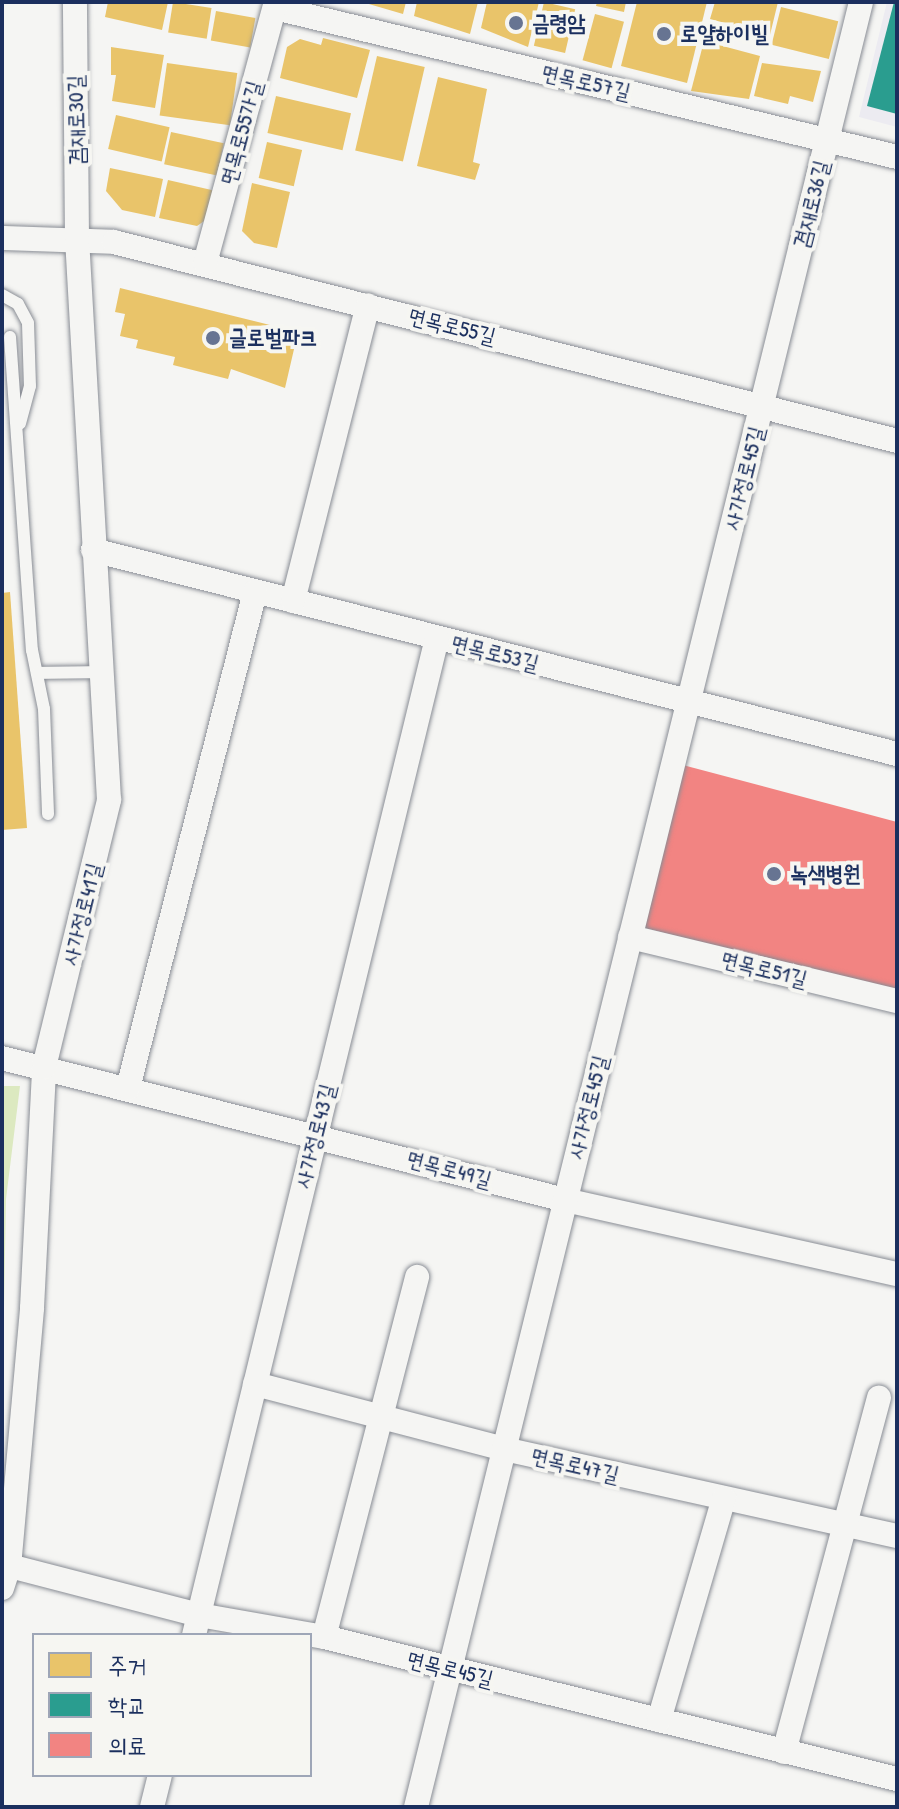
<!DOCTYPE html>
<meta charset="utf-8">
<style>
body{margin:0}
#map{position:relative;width:899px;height:1809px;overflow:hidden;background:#f5f5f3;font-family:"Patrick Hand","Poor Story",sans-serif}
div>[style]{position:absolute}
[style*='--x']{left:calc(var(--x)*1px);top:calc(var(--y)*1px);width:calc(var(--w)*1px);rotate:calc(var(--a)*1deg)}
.built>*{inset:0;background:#ecebf1}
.green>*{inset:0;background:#dce9c0}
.homes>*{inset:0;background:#e9c46a;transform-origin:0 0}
.schools>*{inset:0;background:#2a9d8f}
.health>*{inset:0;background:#f28482}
.roads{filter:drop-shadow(0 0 2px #898d95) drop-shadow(0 0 2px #898d95)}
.service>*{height:12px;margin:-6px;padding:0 6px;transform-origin:6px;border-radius:6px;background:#f5f5f3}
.minor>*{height:24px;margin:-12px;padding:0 12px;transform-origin:12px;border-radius:12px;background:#f5f5f3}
.dots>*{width:22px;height:22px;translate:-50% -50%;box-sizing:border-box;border:4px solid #f6f6f2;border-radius:50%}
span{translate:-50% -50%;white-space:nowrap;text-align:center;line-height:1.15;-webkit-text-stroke:8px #f6f6f2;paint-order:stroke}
.poi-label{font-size:22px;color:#1b2f5e;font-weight:700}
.left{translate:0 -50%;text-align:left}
.street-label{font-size:22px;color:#1b2f5e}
.frame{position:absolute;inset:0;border:4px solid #1b2f5e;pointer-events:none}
.legend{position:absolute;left:32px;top:1633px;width:280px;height:144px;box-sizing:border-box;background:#f6f6f2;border:2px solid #9ea6b7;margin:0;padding:10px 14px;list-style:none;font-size:24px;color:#1b2f5e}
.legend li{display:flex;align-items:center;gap:16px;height:40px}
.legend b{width:40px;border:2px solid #9ea6b7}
</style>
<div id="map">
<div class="built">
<i style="clip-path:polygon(887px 2px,897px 2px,897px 127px,859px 117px)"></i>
</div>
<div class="green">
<i style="clip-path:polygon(2px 1086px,20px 1086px,6px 1199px,2px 1418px)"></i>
</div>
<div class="homes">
<i style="clip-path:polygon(108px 2px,168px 2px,162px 30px,105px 17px)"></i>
<i style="left:173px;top:2px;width:39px;height:31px;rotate:9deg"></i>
<i style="clip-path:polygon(362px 2px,406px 2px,403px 14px)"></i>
<i style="clip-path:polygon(417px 2px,478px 2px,470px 34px,414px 16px)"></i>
<i style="clip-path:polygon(487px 2px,539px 2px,528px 47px,481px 28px)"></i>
<i style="left:544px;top:2px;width:32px;height:45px;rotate:13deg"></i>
<i style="clip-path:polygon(597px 2px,626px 2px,624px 12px,596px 6px)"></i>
<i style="clip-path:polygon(637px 2px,707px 2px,687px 83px,621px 66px)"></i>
<i style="clip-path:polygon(715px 2px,778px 2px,768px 43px,742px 37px,744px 28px,710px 19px)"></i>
<i style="left:781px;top:7px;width:59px;height:39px;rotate:14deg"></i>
<i style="left:216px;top:11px;width:40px;height:30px;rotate:10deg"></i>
<i style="left:595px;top:14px;width:30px;height:48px;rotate:15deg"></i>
<i style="clip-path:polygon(323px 38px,370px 50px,357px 98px,280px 78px,287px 47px,300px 39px,321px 45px)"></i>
<i style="clip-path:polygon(704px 41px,760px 56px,749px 99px,691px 91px)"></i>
<i style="clip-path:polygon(111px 47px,164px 55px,155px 108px,112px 101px,116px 75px,111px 75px)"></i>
<i style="left:377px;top:56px;width:49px;height:97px;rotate:13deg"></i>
<i style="left:167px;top:63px;width:71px;height:53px;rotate:8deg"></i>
<i style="clip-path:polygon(762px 63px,821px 71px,813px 102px,790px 96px,788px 104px,754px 96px)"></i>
<i style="clip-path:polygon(438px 77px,487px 89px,473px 162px,480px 164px,475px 180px,417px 166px)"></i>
<i style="left:276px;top:96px;width:77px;height:38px;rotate:13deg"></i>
<i style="left:116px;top:115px;width:55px;height:35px;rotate:13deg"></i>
<i style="left:171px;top:132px;width:54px;height:33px;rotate:12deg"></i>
<i style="left:267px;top:142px;width:36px;height:37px;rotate:13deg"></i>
<i style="clip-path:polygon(110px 168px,163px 179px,155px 217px,122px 210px,106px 191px)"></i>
<i style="clip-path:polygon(168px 180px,216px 191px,210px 217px,197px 226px,159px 218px)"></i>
<i style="clip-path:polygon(252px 183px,290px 192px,277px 248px,254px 243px,242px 231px)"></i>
<i style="clip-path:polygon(120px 288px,298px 332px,285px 388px,231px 369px,228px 379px,173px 365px,175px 357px,136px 348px,138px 340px,120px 336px,125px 314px,115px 312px)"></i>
<i style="clip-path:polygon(10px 592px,27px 828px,2px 830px,2px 593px)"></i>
</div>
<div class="schools">
<i style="clip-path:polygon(894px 2px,897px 2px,897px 114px,867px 106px)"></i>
</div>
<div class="health">
<i style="clip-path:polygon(679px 764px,897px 822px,897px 993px,637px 926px)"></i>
</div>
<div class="roads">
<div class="service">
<i style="--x:2;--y:295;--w:18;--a:29"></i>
<i style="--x:18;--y:304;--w:21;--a:62"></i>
<i style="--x:28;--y:323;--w:63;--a:88.2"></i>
<i style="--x:30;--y:386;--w:39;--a:105"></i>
<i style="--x:10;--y:337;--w:314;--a:86"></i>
<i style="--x:32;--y:650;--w:60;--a:78.5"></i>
<i style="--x:44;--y:709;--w:105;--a:87.8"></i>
<i style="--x:37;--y:673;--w:64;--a:-0.9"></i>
</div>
<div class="minor">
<i style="--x:275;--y:8;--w:640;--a:13.47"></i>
<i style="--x:2;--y:238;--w:112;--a:2"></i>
<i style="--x:114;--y:242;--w:808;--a:14.26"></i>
<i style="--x:205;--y:263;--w:270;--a:-74.8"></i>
<i style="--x:93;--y:550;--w:829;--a:14.24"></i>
<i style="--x:293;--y:601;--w:305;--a:-75.8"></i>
<i style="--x:630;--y:937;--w:275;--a:13.5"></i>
<i style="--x:2;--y:1058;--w:581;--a:14.16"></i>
<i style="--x:565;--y:1200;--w:340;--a:12.6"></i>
<i style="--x:128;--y:1088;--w:512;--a:-75.64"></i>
<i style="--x:255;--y:1384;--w:257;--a:14.6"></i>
<i style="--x:504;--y:1449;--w:403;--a:12.5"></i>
<i style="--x:2;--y:1564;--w:203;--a:14.5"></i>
<i style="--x:199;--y:1615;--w:127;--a:10"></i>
<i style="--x:324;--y:1637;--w:590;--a:13.92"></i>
<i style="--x:2;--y:1588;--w:22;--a:-72"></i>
<i style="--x:9;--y:1567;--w:260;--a:-84.9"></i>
<i style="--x:32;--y:1308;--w:241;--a:-87.1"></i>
<i style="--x:44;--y:1067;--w:275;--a:-76.3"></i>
<i style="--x:109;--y:800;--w:562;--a:-93.26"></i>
<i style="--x:77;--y:239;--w:237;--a:-90.5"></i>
<i style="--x:194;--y:1635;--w:1026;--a:-76.3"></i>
<i style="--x:324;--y:1637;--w:372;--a:-75.5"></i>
<i style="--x:659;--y:1720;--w:231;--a:-73.7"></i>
<i style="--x:784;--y:1752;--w:367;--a:-75"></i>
<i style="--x:152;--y:1807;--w:33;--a:-76"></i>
<i style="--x:416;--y:1807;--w:1859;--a:-76.15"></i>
</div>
</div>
<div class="dots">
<i style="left:516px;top:23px;background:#677492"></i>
<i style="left:664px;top:34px;background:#677492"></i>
<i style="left:213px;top:338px;background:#677492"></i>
<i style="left:774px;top:874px;background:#677492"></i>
</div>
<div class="poi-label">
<span class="left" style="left:532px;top:23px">금령암</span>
<span class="left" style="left:680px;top:34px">로얄하이빌</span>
<span class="left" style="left:229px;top:338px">글로벌파크</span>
<span class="left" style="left:790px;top:874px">녹색병원</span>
</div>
<div class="street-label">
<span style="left:586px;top:82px;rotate:13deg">면목로57길</span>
<span style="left:76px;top:120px;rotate:-91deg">겸재로30길</span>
<span style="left:241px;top:133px;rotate:-75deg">면목로55가길</span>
<span style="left:811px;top:204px;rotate:-76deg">겸재로36길</span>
<span style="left:452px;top:326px;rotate:14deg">면목로55길</span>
<span style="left:744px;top:478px;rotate:-76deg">사가정로45길</span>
<span style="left:495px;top:653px;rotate:14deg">면목로53길</span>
<span style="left:82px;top:914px;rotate:-76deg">사가정로41길</span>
<span style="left:764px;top:969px;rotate:14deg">면목로51길</span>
<span style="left:588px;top:1107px;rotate:-76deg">사가정로45길</span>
<span style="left:315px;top:1136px;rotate:-76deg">사가정로43길</span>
<span style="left:449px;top:1169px;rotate:15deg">면목로49길</span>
<span style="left:575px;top:1465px;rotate:13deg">면목로47길</span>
<span style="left:450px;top:1669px;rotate:14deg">면목로45길</span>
</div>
<div class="frame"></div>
<ul class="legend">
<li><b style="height:22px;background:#e9c46a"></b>주거</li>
<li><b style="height:22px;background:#2a9d8f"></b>학교</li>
<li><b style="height:22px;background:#f28482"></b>의료</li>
</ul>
</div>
